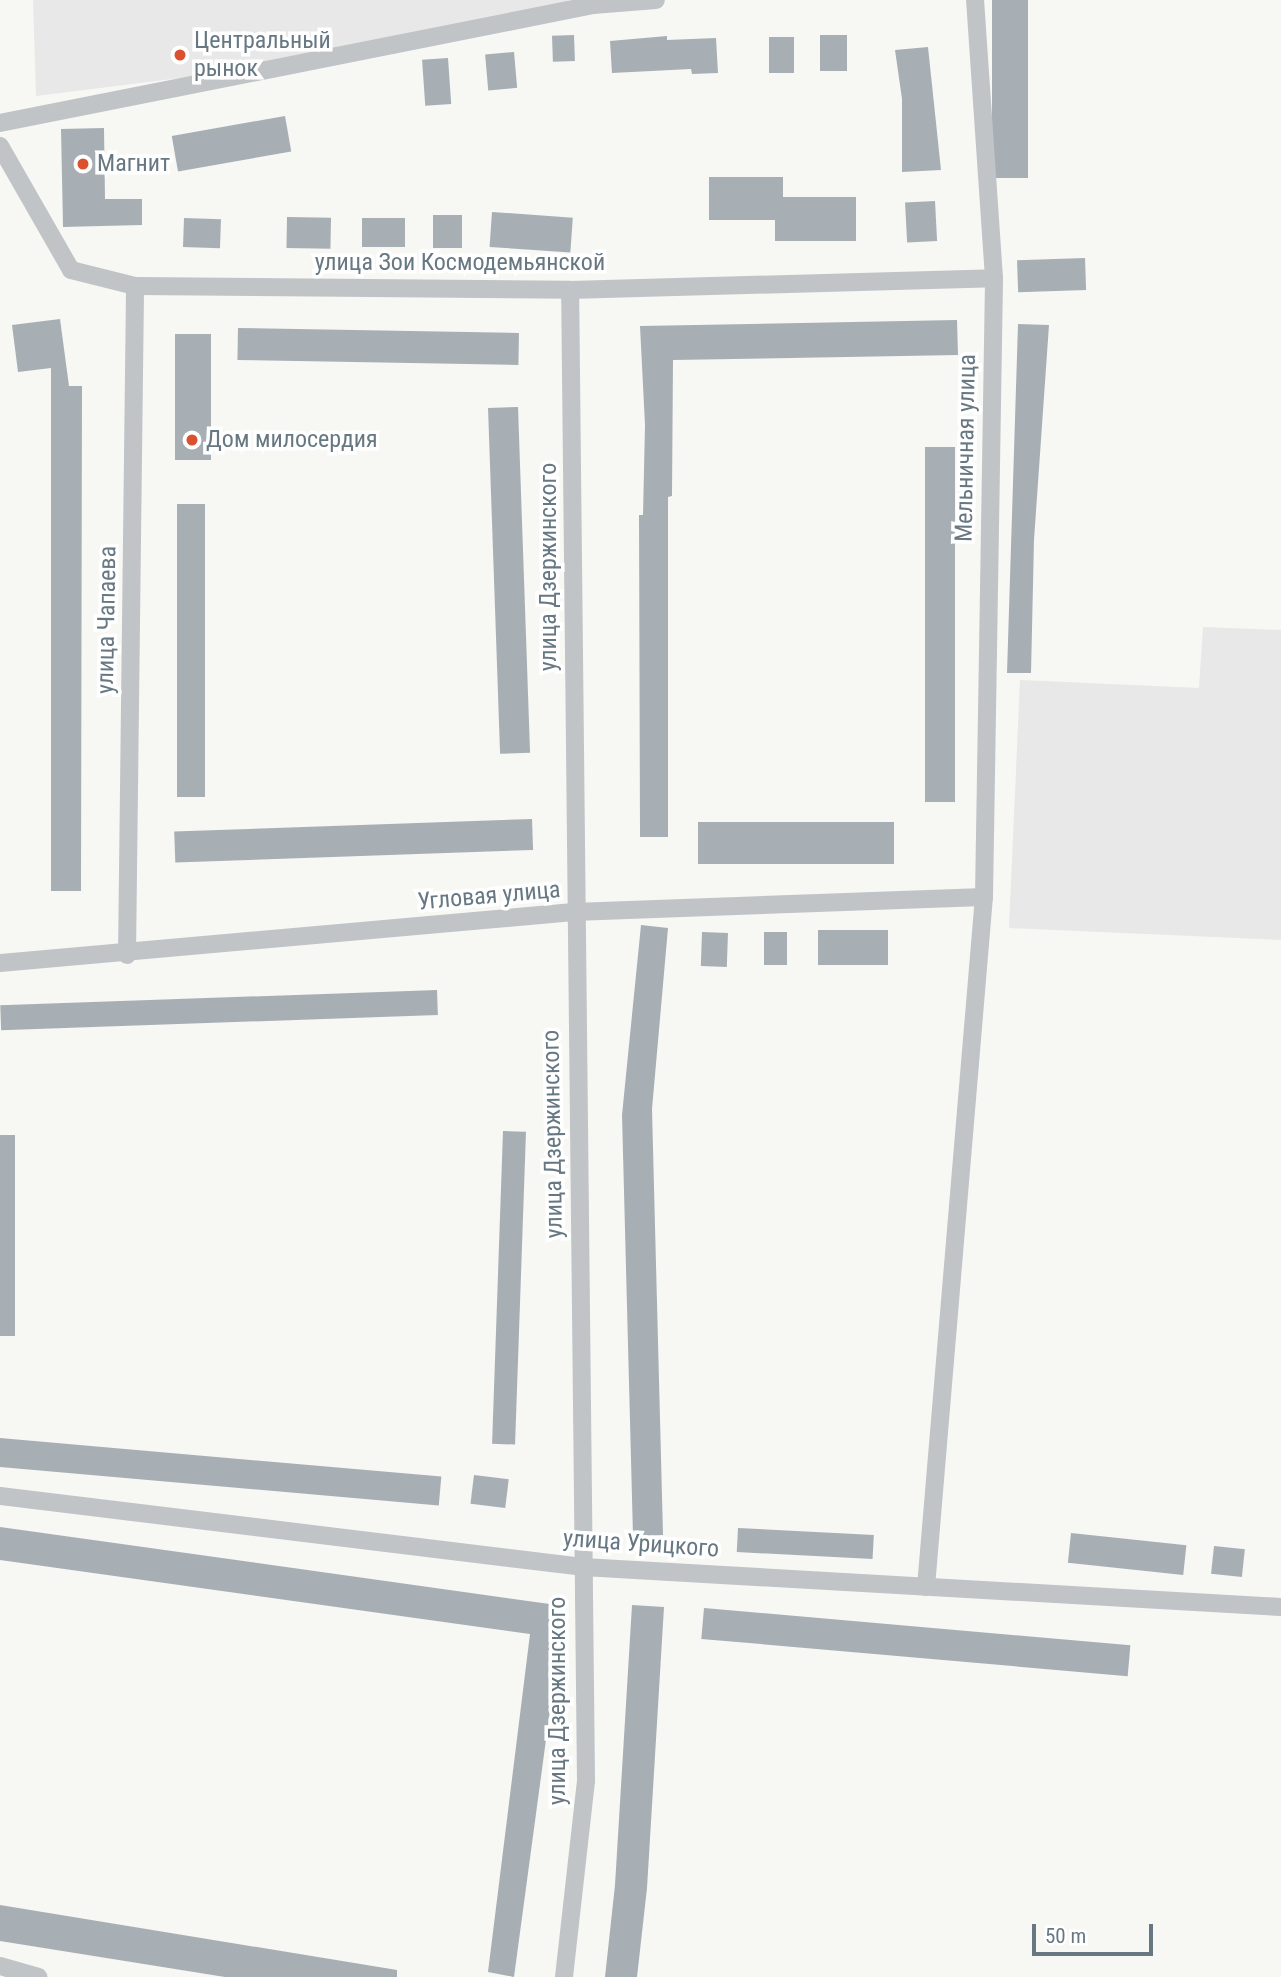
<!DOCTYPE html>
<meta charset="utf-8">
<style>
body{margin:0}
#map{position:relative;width:1281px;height:1977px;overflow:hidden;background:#f7f7f4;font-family:"Roboto Condensed",sans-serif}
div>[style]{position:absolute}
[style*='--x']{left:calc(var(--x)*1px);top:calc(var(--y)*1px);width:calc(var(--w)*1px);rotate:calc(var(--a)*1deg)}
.built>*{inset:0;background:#e7e8e7}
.building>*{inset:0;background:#a7afb4;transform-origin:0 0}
.street>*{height:18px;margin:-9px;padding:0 9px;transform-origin:9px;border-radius:9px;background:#c0c4c7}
.dots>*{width:19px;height:19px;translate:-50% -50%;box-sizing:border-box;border:4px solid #fff;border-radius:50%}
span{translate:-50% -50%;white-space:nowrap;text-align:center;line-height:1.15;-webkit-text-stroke:7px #fff;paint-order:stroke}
.poi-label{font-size:24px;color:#677883}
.left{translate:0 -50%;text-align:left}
.street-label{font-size:24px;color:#677883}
.scale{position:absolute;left:1032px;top:1924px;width:121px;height:32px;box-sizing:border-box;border:4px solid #677883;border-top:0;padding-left:9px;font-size:21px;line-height:24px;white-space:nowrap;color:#677883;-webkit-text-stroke:5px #fff;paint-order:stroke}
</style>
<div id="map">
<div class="built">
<i style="clip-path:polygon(33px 0,569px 0,569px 5px,261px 68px,36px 96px)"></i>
<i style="clip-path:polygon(1203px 627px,1281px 630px,1281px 940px,1009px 928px,1020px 680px,1199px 688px)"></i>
</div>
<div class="building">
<i style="left:992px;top:0;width:36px;height:178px"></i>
<i style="left:574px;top:35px;width:26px;height:22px;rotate:88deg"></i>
<i style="left:820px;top:35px;width:27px;height:36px"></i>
<i style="clip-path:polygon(667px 36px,667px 40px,716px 38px,718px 73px,692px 74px,691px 69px,612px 73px,610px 41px)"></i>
<i style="left:769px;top:37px;width:25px;height:36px"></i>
<i style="clip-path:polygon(928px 47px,941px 170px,902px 172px,902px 99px,895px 50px)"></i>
<i style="left:514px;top:52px;width:36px;height:29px;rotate:85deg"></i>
<i style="left:448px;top:58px;width:46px;height:26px;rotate:86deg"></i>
<i style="left:285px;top:116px;width:36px;height:115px;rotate:80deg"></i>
<i style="clip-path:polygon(104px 128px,105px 199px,142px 199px,142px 225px,63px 227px,61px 129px)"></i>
<i style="clip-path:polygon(709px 177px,783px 177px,783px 197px,856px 197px,856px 241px,775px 241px,775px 220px,709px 220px)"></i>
<i style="left:935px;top:201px;width:40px;height:30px;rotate:87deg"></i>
<i style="left:492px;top:212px;width:81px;height:35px;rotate:4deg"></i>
<i style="left:433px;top:215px;width:29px;height:33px"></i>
<i style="left:287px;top:217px;width:44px;height:31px;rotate:1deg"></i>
<i style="left:184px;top:218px;width:37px;height:29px;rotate:2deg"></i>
<i style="left:362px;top:218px;width:43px;height:29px"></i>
<i style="left:1085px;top:258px;width:32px;height:68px;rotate:88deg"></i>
<i style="clip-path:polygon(60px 319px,69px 386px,82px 386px,81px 891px,51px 891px,51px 368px,18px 372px,12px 325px)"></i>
<i style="clip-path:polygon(957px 320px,958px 355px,673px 360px,672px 496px,668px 497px,668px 837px,640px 837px,639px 515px,643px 515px,645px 425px,640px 326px)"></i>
<i style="clip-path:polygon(1018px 324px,1049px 325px,1034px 540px,1031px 673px,1007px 673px)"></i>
<i style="left:238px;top:328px;width:281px;height:32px;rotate:1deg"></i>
<i style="left:175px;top:334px;width:36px;height:126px"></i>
<i style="left:518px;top:407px;width:346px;height:30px;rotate:88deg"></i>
<i style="left:925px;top:447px;width:30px;height:355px"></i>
<i style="left:177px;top:504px;width:28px;height:293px"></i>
<i style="left:532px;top:819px;width:31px;height:358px;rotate:88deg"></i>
<i style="left:698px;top:822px;width:196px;height:42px"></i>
<i style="clip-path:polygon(641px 925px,668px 928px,652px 1109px,663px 1535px,633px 1536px,622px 1115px)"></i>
<i style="left:818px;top:930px;width:70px;height:35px"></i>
<i style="left:702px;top:932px;width:26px;height:34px;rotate:2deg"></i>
<i style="left:764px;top:932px;width:23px;height:33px"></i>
<i style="left:437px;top:990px;width:25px;height:437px;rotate:88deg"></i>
<i style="left:503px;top:1131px;width:23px;height:313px;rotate:2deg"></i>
<i style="left:0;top:1135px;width:15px;height:201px"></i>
<i style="left:0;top:1438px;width:443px;height:29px;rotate:5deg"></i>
<i style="left:474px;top:1475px;width:35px;height:29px;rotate:7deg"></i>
<i style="clip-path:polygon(0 1527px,564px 1606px,514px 1977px,488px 1972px,530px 1634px,0 1560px)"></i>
<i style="left:738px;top:1528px;width:136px;height:24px;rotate:3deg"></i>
<i style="left:1071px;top:1533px;width:116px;height:30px;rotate:6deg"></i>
<i style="left:1214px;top:1546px;width:31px;height:28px;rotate:6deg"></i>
<i style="clip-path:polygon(632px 1605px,664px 1607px,647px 1888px,637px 1977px,605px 1977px,615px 1885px)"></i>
<i style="left:704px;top:1608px;width:428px;height:31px;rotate:5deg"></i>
<i style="clip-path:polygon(0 1905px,397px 1970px,397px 1977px,225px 1977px,0 1941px)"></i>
</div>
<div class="street">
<i style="--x:0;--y:123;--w:605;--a:-11.25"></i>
<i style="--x:593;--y:5;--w:63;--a:-4.5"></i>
<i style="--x:0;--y:146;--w:143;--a:60.2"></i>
<i style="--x:71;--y:270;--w:66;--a:14"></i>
<i style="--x:135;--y:286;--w:435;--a:0.5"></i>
<i style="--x:570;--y:290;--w:424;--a:-1.6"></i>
<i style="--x:127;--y:955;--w:669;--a:-89.31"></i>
<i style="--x:0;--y:963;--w:576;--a:-5.08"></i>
<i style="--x:574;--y:912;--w:410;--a:-2.1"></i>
<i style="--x:0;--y:1496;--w:587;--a:6.94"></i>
<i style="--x:583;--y:1567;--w:699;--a:3.28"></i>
<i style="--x:926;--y:1587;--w:692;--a:-85.2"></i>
<i style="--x:984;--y:897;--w:619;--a:-89.07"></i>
<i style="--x:994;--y:278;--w:279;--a:-93.9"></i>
<i style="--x:0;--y:1966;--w:40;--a:16"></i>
<i style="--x:564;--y:1977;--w:197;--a:-83.6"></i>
<i style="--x:586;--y:1781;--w:1491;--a:-90.61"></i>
</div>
<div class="dots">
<i style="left:180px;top:55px;background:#db502f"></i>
<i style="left:83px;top:164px;background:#db502f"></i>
<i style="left:192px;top:440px;background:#db502f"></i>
</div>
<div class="poi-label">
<span class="left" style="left:194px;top:55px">Центральный<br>рынок</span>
<span class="left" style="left:97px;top:164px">Магнит</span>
<span class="left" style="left:206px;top:440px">Дом милосердия</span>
</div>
<div class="street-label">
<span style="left:460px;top:263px">улица Зои Космодемьянской</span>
<span style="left:966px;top:448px;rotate:-89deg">Мельничная улица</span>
<span style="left:549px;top:567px;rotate:-90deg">улица Дзержинского</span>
<span style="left:107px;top:620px;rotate:-89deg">улица Чапаева</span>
<span style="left:489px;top:896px;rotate:-5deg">Угловая улица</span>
<span style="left:553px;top:1134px;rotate:-91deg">улица Дзержинского</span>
<span style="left:641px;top:1544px;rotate:4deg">улица Урицкого</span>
<span style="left:558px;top:1701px;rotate:-90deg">улица Дзержинского</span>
</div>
<div class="scale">50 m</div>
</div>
